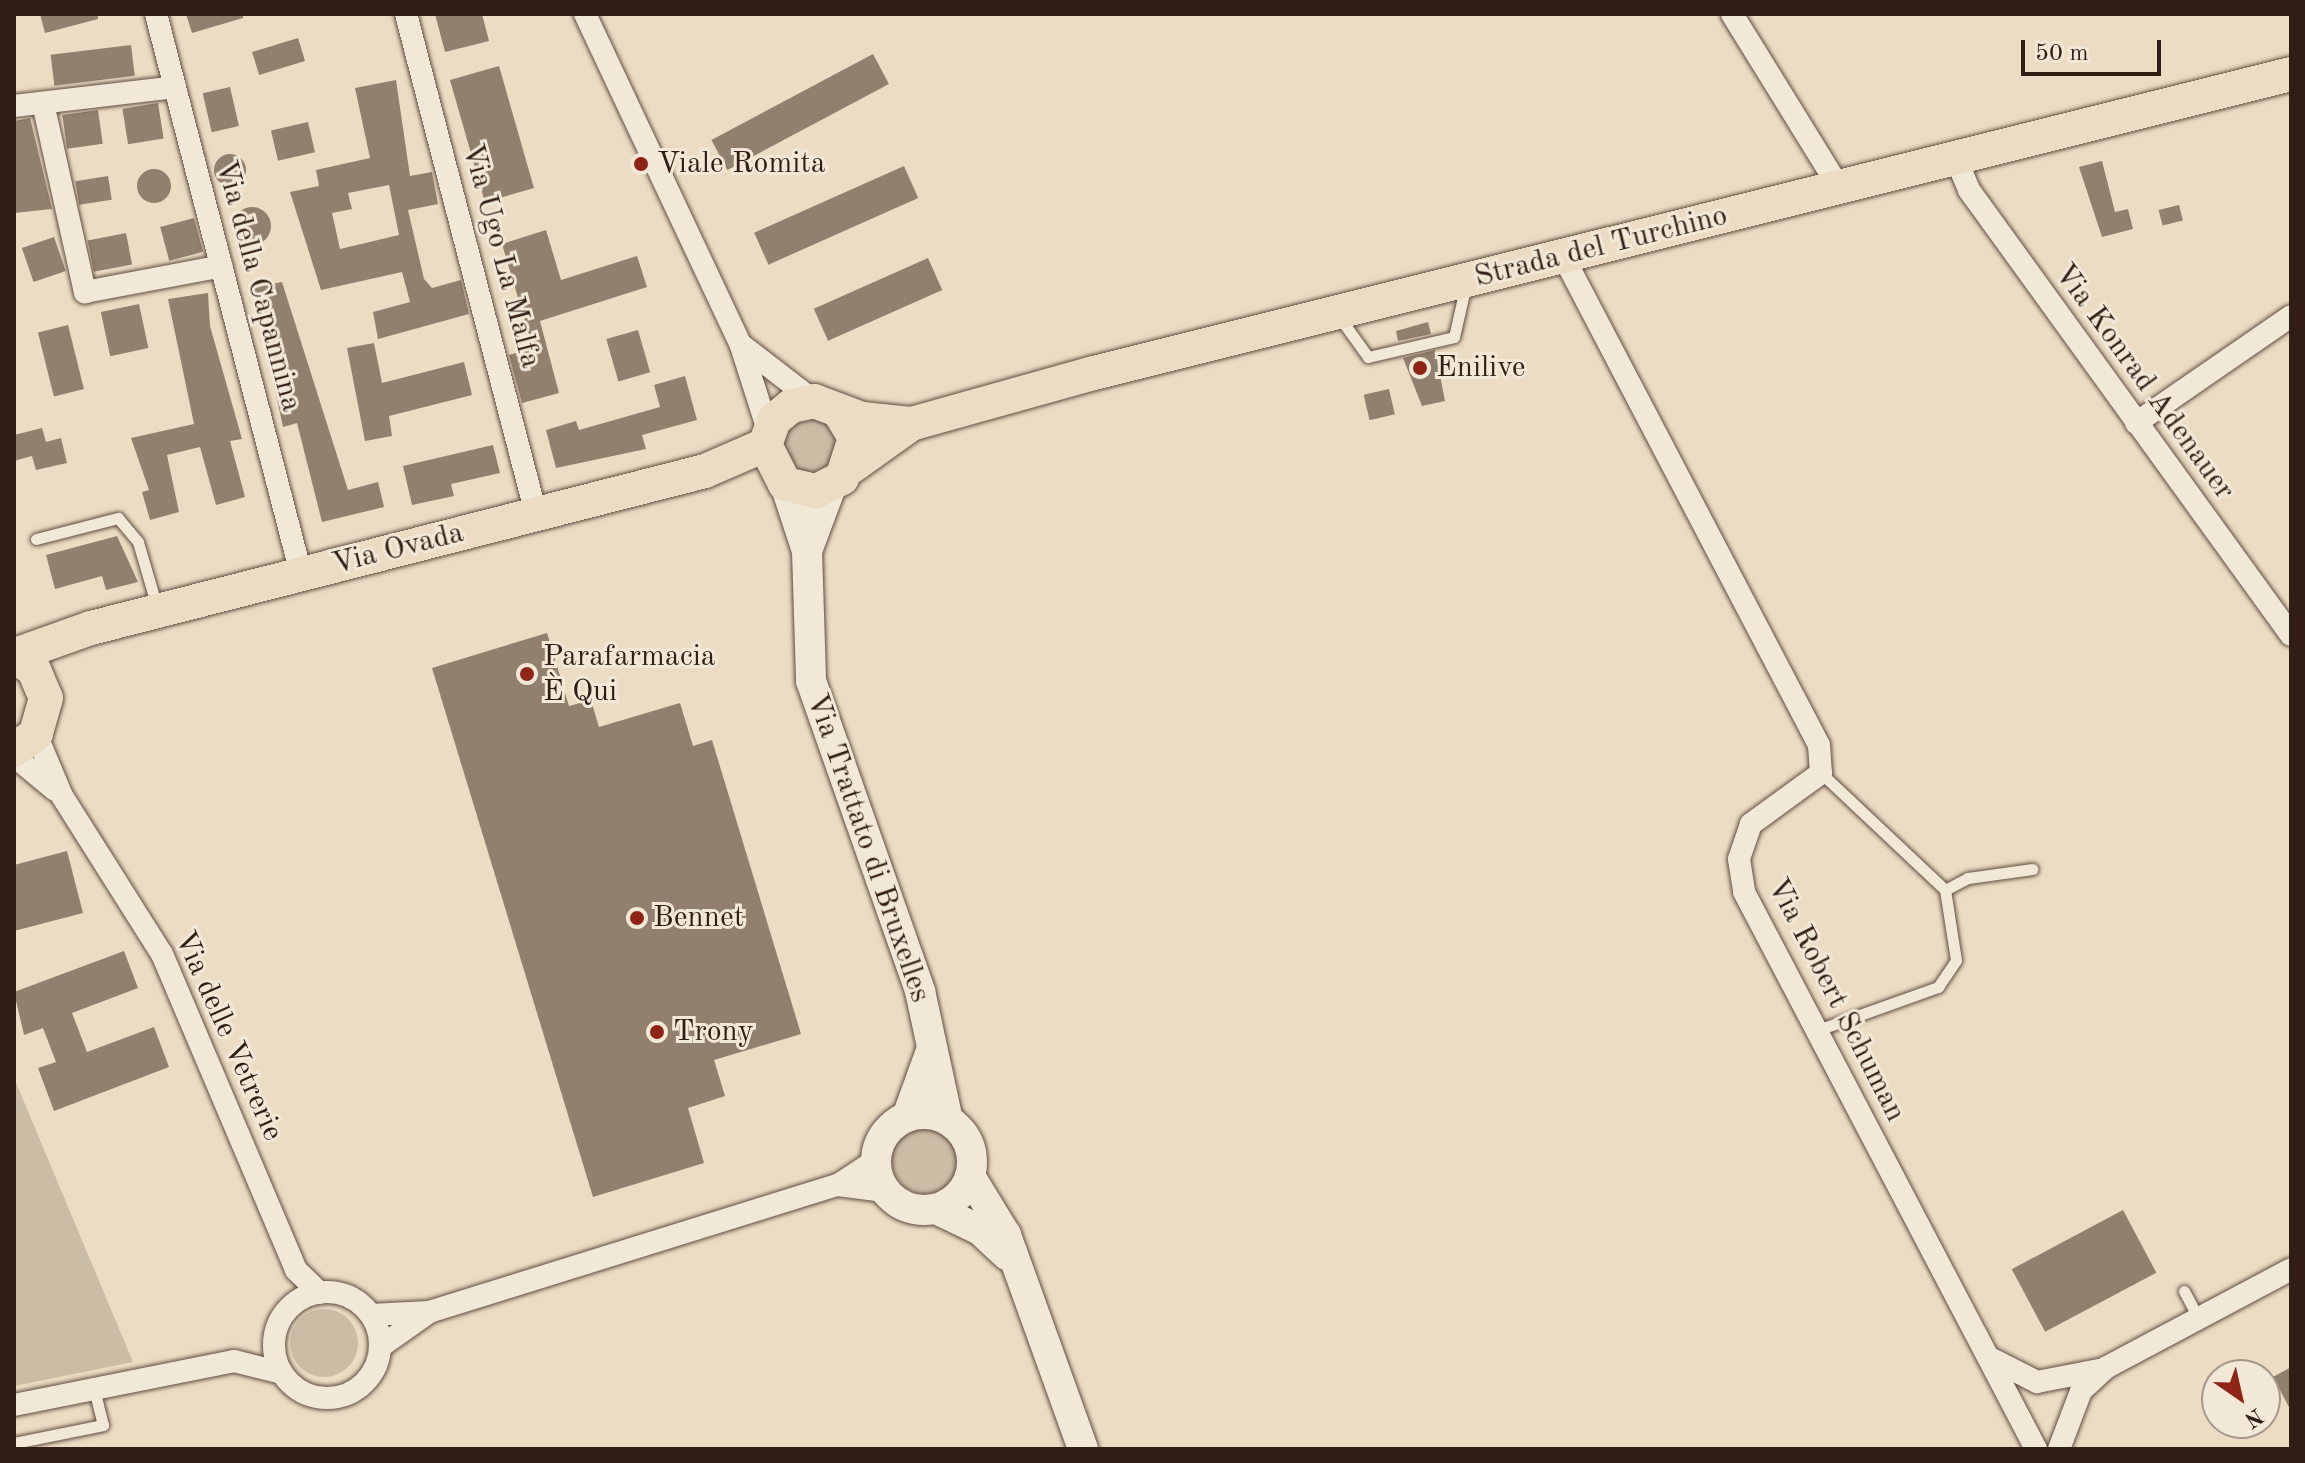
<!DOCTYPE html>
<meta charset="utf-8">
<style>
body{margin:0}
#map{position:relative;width:2305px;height:1463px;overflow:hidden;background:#ebdcc3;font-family:"Old Standard TT",serif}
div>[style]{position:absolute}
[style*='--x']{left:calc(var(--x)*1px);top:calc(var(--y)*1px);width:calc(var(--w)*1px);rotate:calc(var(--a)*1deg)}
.green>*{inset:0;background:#cbbca5}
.round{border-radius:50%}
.building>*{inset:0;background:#92806f;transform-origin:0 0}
.roads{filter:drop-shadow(0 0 2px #604d40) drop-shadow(0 0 2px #604d40)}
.lane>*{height:11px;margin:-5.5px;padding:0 5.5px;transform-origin:5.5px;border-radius:5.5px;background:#f2e8d8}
.street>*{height:22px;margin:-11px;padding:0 11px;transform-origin:11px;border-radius:11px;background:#f2e8d8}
.street>.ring{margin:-11px;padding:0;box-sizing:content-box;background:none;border:22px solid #f2e8d8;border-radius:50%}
.secondary>*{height:30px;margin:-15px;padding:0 15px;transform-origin:15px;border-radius:15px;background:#f2e8d8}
.secondary>.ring{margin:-15px;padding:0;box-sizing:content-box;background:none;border:30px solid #f2e8d8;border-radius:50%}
.primary>*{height:34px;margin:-17px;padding:0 17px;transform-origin:17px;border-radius:17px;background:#ebdcc3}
.dots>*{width:22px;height:22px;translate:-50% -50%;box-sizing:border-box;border:4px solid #f2e8d8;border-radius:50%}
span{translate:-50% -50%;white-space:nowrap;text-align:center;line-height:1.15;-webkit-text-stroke:6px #f2e8d8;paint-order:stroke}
.poi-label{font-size:30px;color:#311d15}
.left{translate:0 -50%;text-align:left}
.street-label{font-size:30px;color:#311d15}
.frame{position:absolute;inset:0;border:16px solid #311d15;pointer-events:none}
.north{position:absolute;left:2201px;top:1359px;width:80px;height:80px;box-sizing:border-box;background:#f2e8d8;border:2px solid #a5978a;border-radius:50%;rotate:146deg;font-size:22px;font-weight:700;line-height:32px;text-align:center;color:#311d15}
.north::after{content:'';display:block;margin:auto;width:28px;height:36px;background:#8f2418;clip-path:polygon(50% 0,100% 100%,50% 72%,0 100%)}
.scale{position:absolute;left:2021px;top:40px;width:140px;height:36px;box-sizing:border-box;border:4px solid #311d15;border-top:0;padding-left:10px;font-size:24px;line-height:28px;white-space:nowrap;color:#311d15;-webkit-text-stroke:6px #f2e8d8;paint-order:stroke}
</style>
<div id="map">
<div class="green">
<i style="clip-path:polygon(804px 411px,841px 428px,836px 469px,796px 478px,778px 431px)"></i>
<i style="clip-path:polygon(14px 1078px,133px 1362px,14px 1386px)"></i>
<i class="round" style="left:892px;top:1128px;width:66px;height:66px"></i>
<i class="round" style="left:290px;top:1309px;width:68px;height:68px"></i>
</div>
<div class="building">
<i style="clip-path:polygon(40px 14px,98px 14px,98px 19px,45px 33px)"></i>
<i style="clip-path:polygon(186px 14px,243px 14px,243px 18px,192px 33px)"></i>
<i style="clip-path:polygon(435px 14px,482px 14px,489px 41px,445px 52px)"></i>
<i style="left:298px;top:38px;width:24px;height:48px;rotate:73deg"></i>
<i style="left:131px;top:45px;width:31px;height:81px;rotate:83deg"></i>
<i style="left:873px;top:54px;width:34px;height:183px;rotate:62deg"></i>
<i style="left:499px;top:66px;width:127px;height:51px;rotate:74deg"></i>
<i style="clip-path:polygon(evenodd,396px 80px,410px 176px,432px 172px,438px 204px,408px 210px,424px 279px,432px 288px,461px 280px,469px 314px,378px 339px,373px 312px,410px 302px,402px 272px,321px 290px,290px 192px,319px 186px,316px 170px,370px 158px,355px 88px,396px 80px,389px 185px,399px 235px,340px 249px,332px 213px,352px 209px,348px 193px,389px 185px)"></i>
<i style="left:230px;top:87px;width:40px;height:28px;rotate:77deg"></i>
<i style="left:158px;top:103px;width:36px;height:36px;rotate:81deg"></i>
<i style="left:98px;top:110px;width:34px;height:36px;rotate:82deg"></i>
<i style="clip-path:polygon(30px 118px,52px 209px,14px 213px,14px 121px)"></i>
<i style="left:308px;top:122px;width:31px;height:38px;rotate:77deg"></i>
<i class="round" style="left:214px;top:154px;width:32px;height:32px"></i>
<i style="clip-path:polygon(2102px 161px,2115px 212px,2128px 209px,2133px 229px,2102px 237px,2079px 167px)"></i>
<i style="left:904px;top:166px;width:35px;height:164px;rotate:66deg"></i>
<i class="round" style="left:137px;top:169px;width:34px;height:34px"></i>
<i style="left:108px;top:176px;width:24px;height:33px;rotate:81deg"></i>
<i style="left:2179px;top:205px;width:16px;height:21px;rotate:76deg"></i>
<i class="round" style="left:233px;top:207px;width:38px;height:38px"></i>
<i style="left:194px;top:218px;width:35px;height:35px;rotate:75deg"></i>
<i style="clip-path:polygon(546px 230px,561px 280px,637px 256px,647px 287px,540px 321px,559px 393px,522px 403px,509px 355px,533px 348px,502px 244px)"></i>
<i style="left:126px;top:233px;width:32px;height:39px;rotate:79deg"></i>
<i style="left:54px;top:237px;width:36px;height:34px;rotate:71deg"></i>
<i style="left:928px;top:258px;width:35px;height:125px;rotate:66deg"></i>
<i style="clip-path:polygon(282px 282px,348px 490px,378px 482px,384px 507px,322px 522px,297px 423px,283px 427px,253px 288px)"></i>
<i style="clip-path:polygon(208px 293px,210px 326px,242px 439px,230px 441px,245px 497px,216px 505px,200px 447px,167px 455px,179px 512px,150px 520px,142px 492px,149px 490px,131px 438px,194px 424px,168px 299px)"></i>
<i style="left:139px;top:304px;width:45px;height:39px;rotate:78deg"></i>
<i style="clip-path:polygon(1428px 322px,1431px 334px,1398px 341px,1396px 331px)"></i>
<i style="left:68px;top:325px;width:66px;height:31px;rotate:76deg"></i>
<i style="left:638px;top:330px;width:44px;height:33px;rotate:74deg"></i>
<i style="clip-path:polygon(374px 343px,382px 383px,464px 362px,472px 395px,389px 416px,392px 436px,365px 441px,347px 348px)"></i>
<i style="clip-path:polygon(1435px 350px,1445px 401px,1422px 406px,1403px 358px)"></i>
<i style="clip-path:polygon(685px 376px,697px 420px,642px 435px,646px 449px,556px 468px,546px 430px,576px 421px,579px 430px,660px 407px,654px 385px)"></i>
<i style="left:1389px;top:389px;width:26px;height:26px;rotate:77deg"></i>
<i style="clip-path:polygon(42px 428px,46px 442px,61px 438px,67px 463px,36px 470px,32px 456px,14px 461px,14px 435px)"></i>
<i style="clip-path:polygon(493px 445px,500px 473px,451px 484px,454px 496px,412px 505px,403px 466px)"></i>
<i style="clip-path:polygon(117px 536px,138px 582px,106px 590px,102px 576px,55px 589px,46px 555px)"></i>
<i style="clip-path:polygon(547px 633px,569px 706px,591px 700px,599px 727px,680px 703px,693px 746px,712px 740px,801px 1034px,714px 1060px,725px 1096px,688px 1108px,704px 1163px,593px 1197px,432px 668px)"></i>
<i style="clip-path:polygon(67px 851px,83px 913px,14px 931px,14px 865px)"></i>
<i style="clip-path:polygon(124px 951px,138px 988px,72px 1013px,87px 1052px,154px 1027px,169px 1067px,54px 1111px,38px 1068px,56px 1062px,43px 1028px,24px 1035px,14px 992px)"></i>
<i style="left:2123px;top:1210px;width:71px;height:126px;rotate:62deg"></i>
<i style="clip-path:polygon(2291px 1367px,2291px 1411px,2273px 1377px)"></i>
</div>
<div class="roads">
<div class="lane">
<i style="--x:1340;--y:318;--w:48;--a:54.3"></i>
<i style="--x:1368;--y:357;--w:88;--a:-13.1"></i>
<i style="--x:1454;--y:337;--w:54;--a:-77.2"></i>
<i style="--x:36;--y:539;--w:85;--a:-14.4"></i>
<i style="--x:118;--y:518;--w:31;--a:50"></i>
<i style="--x:138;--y:542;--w:68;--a:73.7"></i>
<i style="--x:1821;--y:773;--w:170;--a:43.3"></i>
<i style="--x:1815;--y:1031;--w:131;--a:-19.7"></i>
<i style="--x:1938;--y:987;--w:32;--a:-56"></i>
<i style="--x:1956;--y:960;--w:71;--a:-98.9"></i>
<i style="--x:1945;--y:890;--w:26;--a:-28"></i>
<i style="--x:1968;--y:878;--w:65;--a:-8"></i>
<i style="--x:2184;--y:1291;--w:30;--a:62"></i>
<i style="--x:14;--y:1443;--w:91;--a:-11.4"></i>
<i style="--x:103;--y:1425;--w:37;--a:-104"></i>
</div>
<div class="street">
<i style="--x:156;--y:14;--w:578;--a:75.48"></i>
<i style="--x:406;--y:14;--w:517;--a:75.43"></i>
<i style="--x:585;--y:14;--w:364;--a:64.8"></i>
<i style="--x:740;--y:343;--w:91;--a:72.2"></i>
<i style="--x:1732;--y:14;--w:203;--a:58.3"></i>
<i style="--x:43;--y:103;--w:194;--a:77.5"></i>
<i style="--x:85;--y:292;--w:139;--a:-10.7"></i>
<i style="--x:14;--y:106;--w:162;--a:-6.7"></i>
<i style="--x:1956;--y:159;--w:34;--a:67"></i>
<i style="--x:1969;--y:190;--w:549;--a:54.11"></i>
<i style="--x:1563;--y:256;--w:552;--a:62.37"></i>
<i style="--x:1819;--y:745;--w:28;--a:86"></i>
<i style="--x:1821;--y:773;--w:87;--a:143.9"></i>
<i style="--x:1751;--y:824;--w:37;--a:109"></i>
<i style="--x:1739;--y:859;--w:33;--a:81"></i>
<i style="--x:1744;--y:892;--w:629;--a:62.33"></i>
<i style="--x:744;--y:347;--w:88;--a:37.6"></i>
<i style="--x:2136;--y:423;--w:188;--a:-34.6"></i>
<i style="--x:36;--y:734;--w:67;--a:67.2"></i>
<i style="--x:62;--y:796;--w:187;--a:57.7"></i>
<i style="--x:162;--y:954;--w:343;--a:67"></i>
<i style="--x:296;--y:1270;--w:33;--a:44"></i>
<i style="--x:14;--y:756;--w:53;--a:39.7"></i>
<i style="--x:838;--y:1185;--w:47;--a:7.3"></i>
<i class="ring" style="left:274px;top:1292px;width:84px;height:84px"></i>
<i style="--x:371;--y:1315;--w:58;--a:-3"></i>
<i style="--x:429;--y:1312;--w:428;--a:-17.3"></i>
<i style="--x:838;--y:1185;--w:45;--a:-33.3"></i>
<i style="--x:380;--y:1347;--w:59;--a:-35.3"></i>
<i style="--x:1990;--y:1358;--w:53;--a:27.1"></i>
<i style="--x:2037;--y:1382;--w:63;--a:-11"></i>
<i style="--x:14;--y:1405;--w:224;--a:-11.3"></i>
<i style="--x:234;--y:1361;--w:49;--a:14"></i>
<i style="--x:2059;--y:1449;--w:62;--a:-69.2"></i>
<i style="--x:2081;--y:1391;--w:35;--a:-43"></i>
<i style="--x:2107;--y:1367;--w:208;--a:-28"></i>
</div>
<div class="secondary">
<i style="--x:785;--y:484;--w:71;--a:71.8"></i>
<i style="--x:831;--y:487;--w:68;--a:110.6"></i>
<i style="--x:807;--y:551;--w:130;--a:88.2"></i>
<i style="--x:811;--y:681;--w:329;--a:70.6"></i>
<i style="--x:920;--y:991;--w:132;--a:77.8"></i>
<i class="ring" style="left:876px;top:1114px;width:66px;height:66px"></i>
<i style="--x:907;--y:1117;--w:73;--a:-70.1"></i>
<i style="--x:970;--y:1176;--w:69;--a:58.6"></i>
<i style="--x:1006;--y:1235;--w:227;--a:70.2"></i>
<i style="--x:936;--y:1209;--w:49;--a:25.5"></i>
<i style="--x:980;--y:1230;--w:37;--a:43"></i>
</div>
<div class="primary">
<i style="--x:840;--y:413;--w:29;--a:59"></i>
<i style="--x:855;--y:438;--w:42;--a:108"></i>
<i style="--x:842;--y:478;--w:29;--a:153"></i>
<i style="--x:816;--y:491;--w:32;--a:-167"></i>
<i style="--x:785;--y:484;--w:44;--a:-117.1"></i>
<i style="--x:765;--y:445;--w:27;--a:-70"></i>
<i style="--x:774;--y:420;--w:22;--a:-39"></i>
<i style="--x:791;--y:406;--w:24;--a:-12"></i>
<i style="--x:814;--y:401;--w:51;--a:20.6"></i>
<i style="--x:862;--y:419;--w:49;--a:5.8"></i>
<i style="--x:851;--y:467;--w:74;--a:-35.6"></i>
<i style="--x:911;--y:424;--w:190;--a:-15.6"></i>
<i style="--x:1094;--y:373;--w:1234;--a:-14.02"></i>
<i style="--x:14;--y:655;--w:25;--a:37"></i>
<i style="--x:34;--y:670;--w:30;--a:67"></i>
<i style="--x:46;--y:698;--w:37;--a:106"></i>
<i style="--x:36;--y:734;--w:27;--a:144"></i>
<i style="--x:15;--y:655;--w:81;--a:-19.6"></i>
<i style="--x:91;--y:628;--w:634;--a:-14.34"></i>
<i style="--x:705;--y:471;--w:65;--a:-23.4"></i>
</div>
</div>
<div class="dots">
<i style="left:641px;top:164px;background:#8f2418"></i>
<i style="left:1420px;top:368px;background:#8f2418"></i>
<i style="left:527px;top:674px;background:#8f2418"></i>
<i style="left:637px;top:918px;background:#8f2418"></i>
<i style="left:657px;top:1032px;background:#8f2418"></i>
</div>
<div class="poi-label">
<span class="left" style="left:657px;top:164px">Viale Romita</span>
<span class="left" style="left:1436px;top:368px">Enilive</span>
<span class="left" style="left:543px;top:674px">Parafarmacia<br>È Qui</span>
<span class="left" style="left:653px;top:918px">Bennet</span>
<span class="left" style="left:673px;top:1032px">Trony</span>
</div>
<div class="street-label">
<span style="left:1601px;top:247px;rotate:-14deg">Strada del Turchino</span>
<span style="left:501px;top:256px;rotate:75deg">Via Ugo La Malfa</span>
<span style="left:258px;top:286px;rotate:75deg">Via della Capannina</span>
<span style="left:2144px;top:382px;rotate:54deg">Via Konrad Adenauer</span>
<span style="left:398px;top:549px;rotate:-14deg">Via Ovada</span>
<span style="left:868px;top:848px;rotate:71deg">Via Trattato di Bruxelles</span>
<span style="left:1836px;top:1000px;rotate:63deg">Via Robert Schuman</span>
<span style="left:228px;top:1036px;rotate:66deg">Via delle Vetrerie</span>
</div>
<div class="frame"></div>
<div class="north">N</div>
<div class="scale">50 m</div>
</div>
